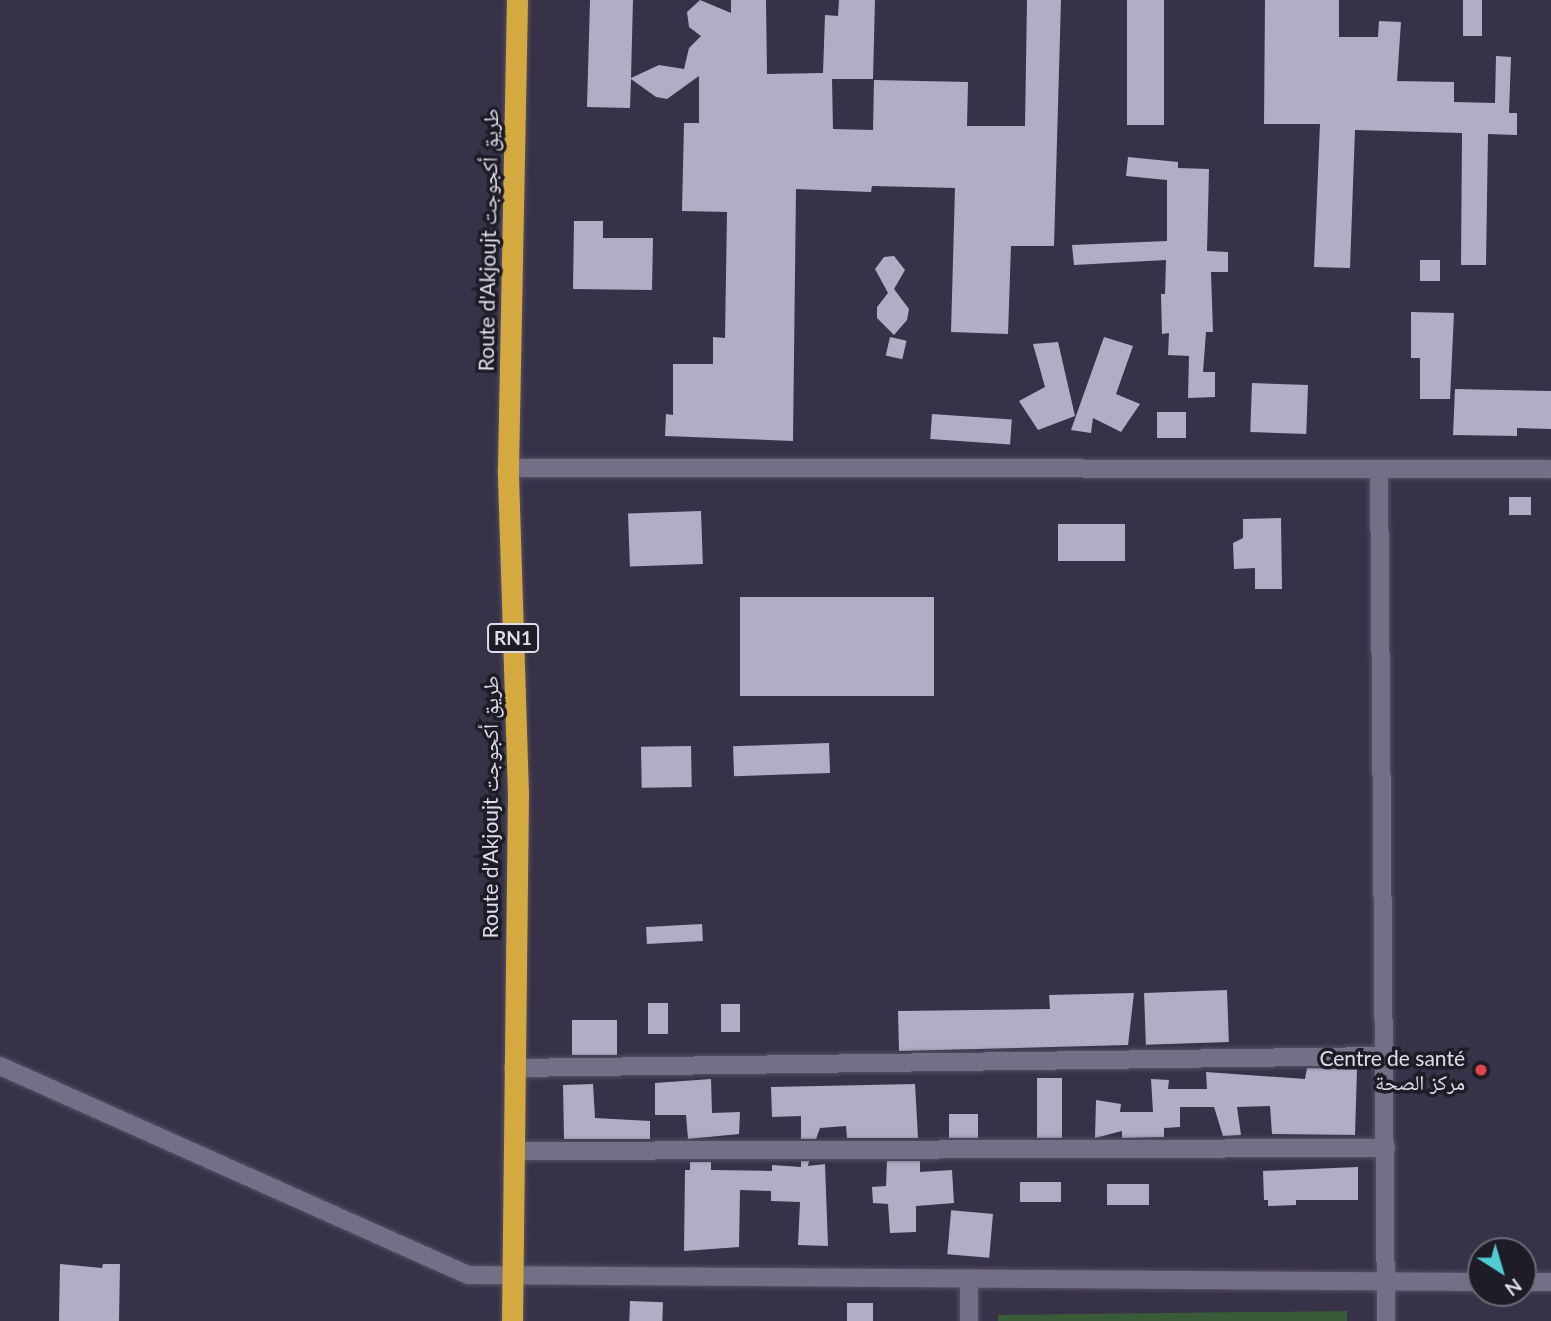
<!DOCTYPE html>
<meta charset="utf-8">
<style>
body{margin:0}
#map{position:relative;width:1551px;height:1321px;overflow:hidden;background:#383248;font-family:Lato,"Noto Naskh Arabic",sans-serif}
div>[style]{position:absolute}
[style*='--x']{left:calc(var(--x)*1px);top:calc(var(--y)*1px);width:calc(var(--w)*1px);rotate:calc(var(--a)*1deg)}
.green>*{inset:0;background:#395b37}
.building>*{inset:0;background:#b3acc7;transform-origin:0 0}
.roads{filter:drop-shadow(0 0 2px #565063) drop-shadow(0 0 2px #565063)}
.minor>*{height:18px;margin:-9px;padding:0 9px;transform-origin:9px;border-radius:9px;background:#756e87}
.highway>*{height:21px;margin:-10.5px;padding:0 10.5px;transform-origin:10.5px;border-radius:10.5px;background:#d4aa40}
.dots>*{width:19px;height:19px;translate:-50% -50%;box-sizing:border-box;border:4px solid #1e1c26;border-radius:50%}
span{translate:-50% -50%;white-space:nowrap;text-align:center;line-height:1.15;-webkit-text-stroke:7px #1e1c26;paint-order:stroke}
.shield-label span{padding:2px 5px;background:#1e1c26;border:2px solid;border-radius:5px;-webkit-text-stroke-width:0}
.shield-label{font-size:19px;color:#e0ddeb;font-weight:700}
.street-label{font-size:21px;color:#e0ddeb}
.poi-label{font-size:21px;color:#e0ddeb}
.right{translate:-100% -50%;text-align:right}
.north{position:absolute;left:1467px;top:1237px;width:70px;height:70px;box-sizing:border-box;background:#1e1c26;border:2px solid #6c6975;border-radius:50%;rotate:143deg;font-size:19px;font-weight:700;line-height:28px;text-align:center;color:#e0ddeb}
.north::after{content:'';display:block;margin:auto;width:24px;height:32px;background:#51ccd2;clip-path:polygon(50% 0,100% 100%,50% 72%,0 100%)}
</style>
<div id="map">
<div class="green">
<i style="clip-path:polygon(1347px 1311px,1347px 1321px,998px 1321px,998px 1315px)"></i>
</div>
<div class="building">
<i style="clip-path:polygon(590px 0,633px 0,631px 78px,659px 65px,684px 69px,689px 48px,701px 36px,689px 27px,687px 12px,700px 0,731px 13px,731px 0,766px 0,767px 74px,823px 73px,825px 15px,838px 16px,839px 0,875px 0,873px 79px,832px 79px,833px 129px,873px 130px,874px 80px,968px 82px,967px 126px,1025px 126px,1027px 0,1061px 0,1054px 246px,1011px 246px,1008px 334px,951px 332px,955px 188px,872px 186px,871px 192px,796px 189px,793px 441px,665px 436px,666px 414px,673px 415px,673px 364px,713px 364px,713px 337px,725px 338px,727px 212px,682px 211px,684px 123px,699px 123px,699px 76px,667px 99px,656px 97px,631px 79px,630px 108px,587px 107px)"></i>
<i style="left:1127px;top:0;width:37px;height:125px"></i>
<i style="clip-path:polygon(1265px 0,1339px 0,1339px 37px,1378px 37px,1379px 21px,1401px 22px,1397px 81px,1454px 82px,1454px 102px,1495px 103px,1496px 56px,1511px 57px,1509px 113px,1517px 113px,1517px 135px,1488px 134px,1486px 265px,1461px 265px,1462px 133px,1355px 130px,1350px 268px,1314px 267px,1320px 124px,1264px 124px)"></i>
<i style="left:1463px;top:0;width:19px;height:36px"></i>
<i style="clip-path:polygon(1128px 157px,1178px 162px,1178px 168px,1209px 169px,1207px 251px,1228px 252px,1228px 272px,1211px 272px,1213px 332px,1206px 332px,1203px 372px,1215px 372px,1215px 397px,1188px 398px,1189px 356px,1168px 355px,1169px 333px,1162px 334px,1161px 294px,1165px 294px,1166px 260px,1074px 265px,1072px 245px,1167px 241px,1167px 180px,1126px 176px)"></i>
<i style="clip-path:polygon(574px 221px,603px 221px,603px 238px,653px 238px,652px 290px,573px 289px)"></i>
<i style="clip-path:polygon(894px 256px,905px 270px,894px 289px,909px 309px,907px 320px,894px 335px,877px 318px,877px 307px,888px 293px,875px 269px,884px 257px)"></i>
<i style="left:1440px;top:260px;width:21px;height:20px;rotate:90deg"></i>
<i style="clip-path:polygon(1411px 312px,1454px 313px,1450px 399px,1420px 399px,1420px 358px,1411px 358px)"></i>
<i style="left:890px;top:337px;width:17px;height:19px;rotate:13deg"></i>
<i style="clip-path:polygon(1104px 337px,1133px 346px,1116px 394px,1140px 404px,1121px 432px,1093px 418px,1091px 433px,1071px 430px)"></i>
<i style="clip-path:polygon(1058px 342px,1075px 416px,1038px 430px,1019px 401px,1045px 387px,1033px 344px)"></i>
<i style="left:1252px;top:383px;width:56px;height:49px;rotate:2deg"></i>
<i style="clip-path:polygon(1455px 389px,1551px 391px,1551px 429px,1517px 428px,1517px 436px,1453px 435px)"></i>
<i style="left:1157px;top:412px;width:29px;height:26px"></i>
<i style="left:932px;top:414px;width:80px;height:25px;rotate:4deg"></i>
<i style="left:1509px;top:497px;width:22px;height:18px"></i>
<i style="left:701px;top:511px;width:53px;height:73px;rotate:88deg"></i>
<i style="clip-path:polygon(1281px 518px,1282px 589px,1255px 589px,1255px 568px,1234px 569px,1233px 543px,1243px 538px,1243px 519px)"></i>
<i style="left:1058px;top:524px;width:67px;height:37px"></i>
<i style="left:740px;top:597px;width:194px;height:99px"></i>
<i style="left:829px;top:743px;width:30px;height:96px;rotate:88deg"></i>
<i style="left:691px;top:746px;width:41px;height:50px;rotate:89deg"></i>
<i style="left:702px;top:924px;width:17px;height:56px;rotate:87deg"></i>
<i style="left:1227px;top:990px;width:52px;height:83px;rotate:88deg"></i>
<i style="clip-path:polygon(1134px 993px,1128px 1045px,899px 1051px,898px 1011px,1050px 1009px,1049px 995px)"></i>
<i style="left:648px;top:1003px;width:20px;height:31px"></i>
<i style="left:740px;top:1004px;width:28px;height:19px;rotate:90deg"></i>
<i style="left:572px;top:1020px;width:45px;height:35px"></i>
<i style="clip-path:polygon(1307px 1068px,1357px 1069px,1355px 1135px,1272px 1134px,1270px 1106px,1237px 1107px,1241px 1135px,1223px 1136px,1214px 1107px,1180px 1107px,1180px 1127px,1164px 1128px,1164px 1137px,1122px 1138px,1122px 1131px,1095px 1138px,1096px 1100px,1121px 1104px,1120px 1112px,1153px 1112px,1151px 1079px,1169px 1080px,1168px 1089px,1207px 1089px,1206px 1072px,1305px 1079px)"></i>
<i style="left:1037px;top:1078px;width:25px;height:60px"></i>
<i style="clip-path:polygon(711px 1079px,712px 1113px,740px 1112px,739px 1134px,688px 1139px,686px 1115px,655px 1115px,655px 1083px)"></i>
<i style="clip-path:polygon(593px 1084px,595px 1118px,650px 1121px,650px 1139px,564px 1139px,563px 1085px)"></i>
<i style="clip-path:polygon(915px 1084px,918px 1138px,847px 1138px,846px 1126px,820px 1128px,816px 1139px,801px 1139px,801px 1116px,772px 1117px,771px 1087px)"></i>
<i style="left:949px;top:1114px;width:29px;height:24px"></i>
<i style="clip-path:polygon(801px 1161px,809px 1161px,808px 1166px,825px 1164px,828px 1246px,798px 1245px,800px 1202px,771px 1201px,771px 1191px,740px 1190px,739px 1247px,684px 1251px,685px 1170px,690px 1170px,690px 1162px,711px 1162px,711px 1170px,772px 1171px,772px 1165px,801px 1167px)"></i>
<i style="clip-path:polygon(887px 1161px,920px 1161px,920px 1172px,952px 1170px,954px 1203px,916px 1206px,916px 1232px,890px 1233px,888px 1204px,873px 1203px,872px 1187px,886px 1186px)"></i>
<i style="clip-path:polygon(1358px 1167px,1358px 1200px,1296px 1200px,1296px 1205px,1268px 1206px,1268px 1200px,1264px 1200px,1263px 1171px)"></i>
<i style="left:1061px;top:1182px;width:20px;height:41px;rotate:90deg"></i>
<i style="left:1149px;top:1184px;width:21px;height:42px;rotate:90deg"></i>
<i style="left:993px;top:1214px;width:44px;height:42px;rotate:95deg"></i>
<i style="clip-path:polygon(60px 1264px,102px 1268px,103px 1264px,120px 1264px,119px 1321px,59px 1321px)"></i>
<i style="left:630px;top:1301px;width:33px;height:20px;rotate:2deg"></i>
<i style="left:847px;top:1303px;width:26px;height:18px"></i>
</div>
<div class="roads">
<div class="minor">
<i style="--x:508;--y:468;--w:1043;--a:0.05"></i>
<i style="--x:1379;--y:469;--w:852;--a:89.53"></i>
<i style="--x:0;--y:1066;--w:513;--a:24.06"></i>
<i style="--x:468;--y:1275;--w:1013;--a:0.4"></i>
<i style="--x:513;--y:1068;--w:872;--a:-0.79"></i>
<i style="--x:513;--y:1151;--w:873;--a:-0.2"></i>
<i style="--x:1523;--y:1282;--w:28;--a:0"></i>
<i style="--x:969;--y:1321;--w:41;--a:-90"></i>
</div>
<div class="highway">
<i style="--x:512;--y:1321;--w:527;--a:-89.35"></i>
<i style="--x:518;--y:794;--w:326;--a:-91.8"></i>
<i style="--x:508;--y:468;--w:468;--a:-88.9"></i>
</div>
</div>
<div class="dots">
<i style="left:1481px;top:1070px;background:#e0444e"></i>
</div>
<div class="shield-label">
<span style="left:513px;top:638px">RN1</span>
</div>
<div class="street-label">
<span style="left:488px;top:240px;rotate:-89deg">Route d'Akjoujt طريق أكجوجت</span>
<span style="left:490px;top:807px;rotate:-90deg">Route d'Akjoujt طريق أكجوجت</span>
</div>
<div class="poi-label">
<span class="right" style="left:1465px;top:1070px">Centre de santé<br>مركز الصحة</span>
</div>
<div class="north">N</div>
</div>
